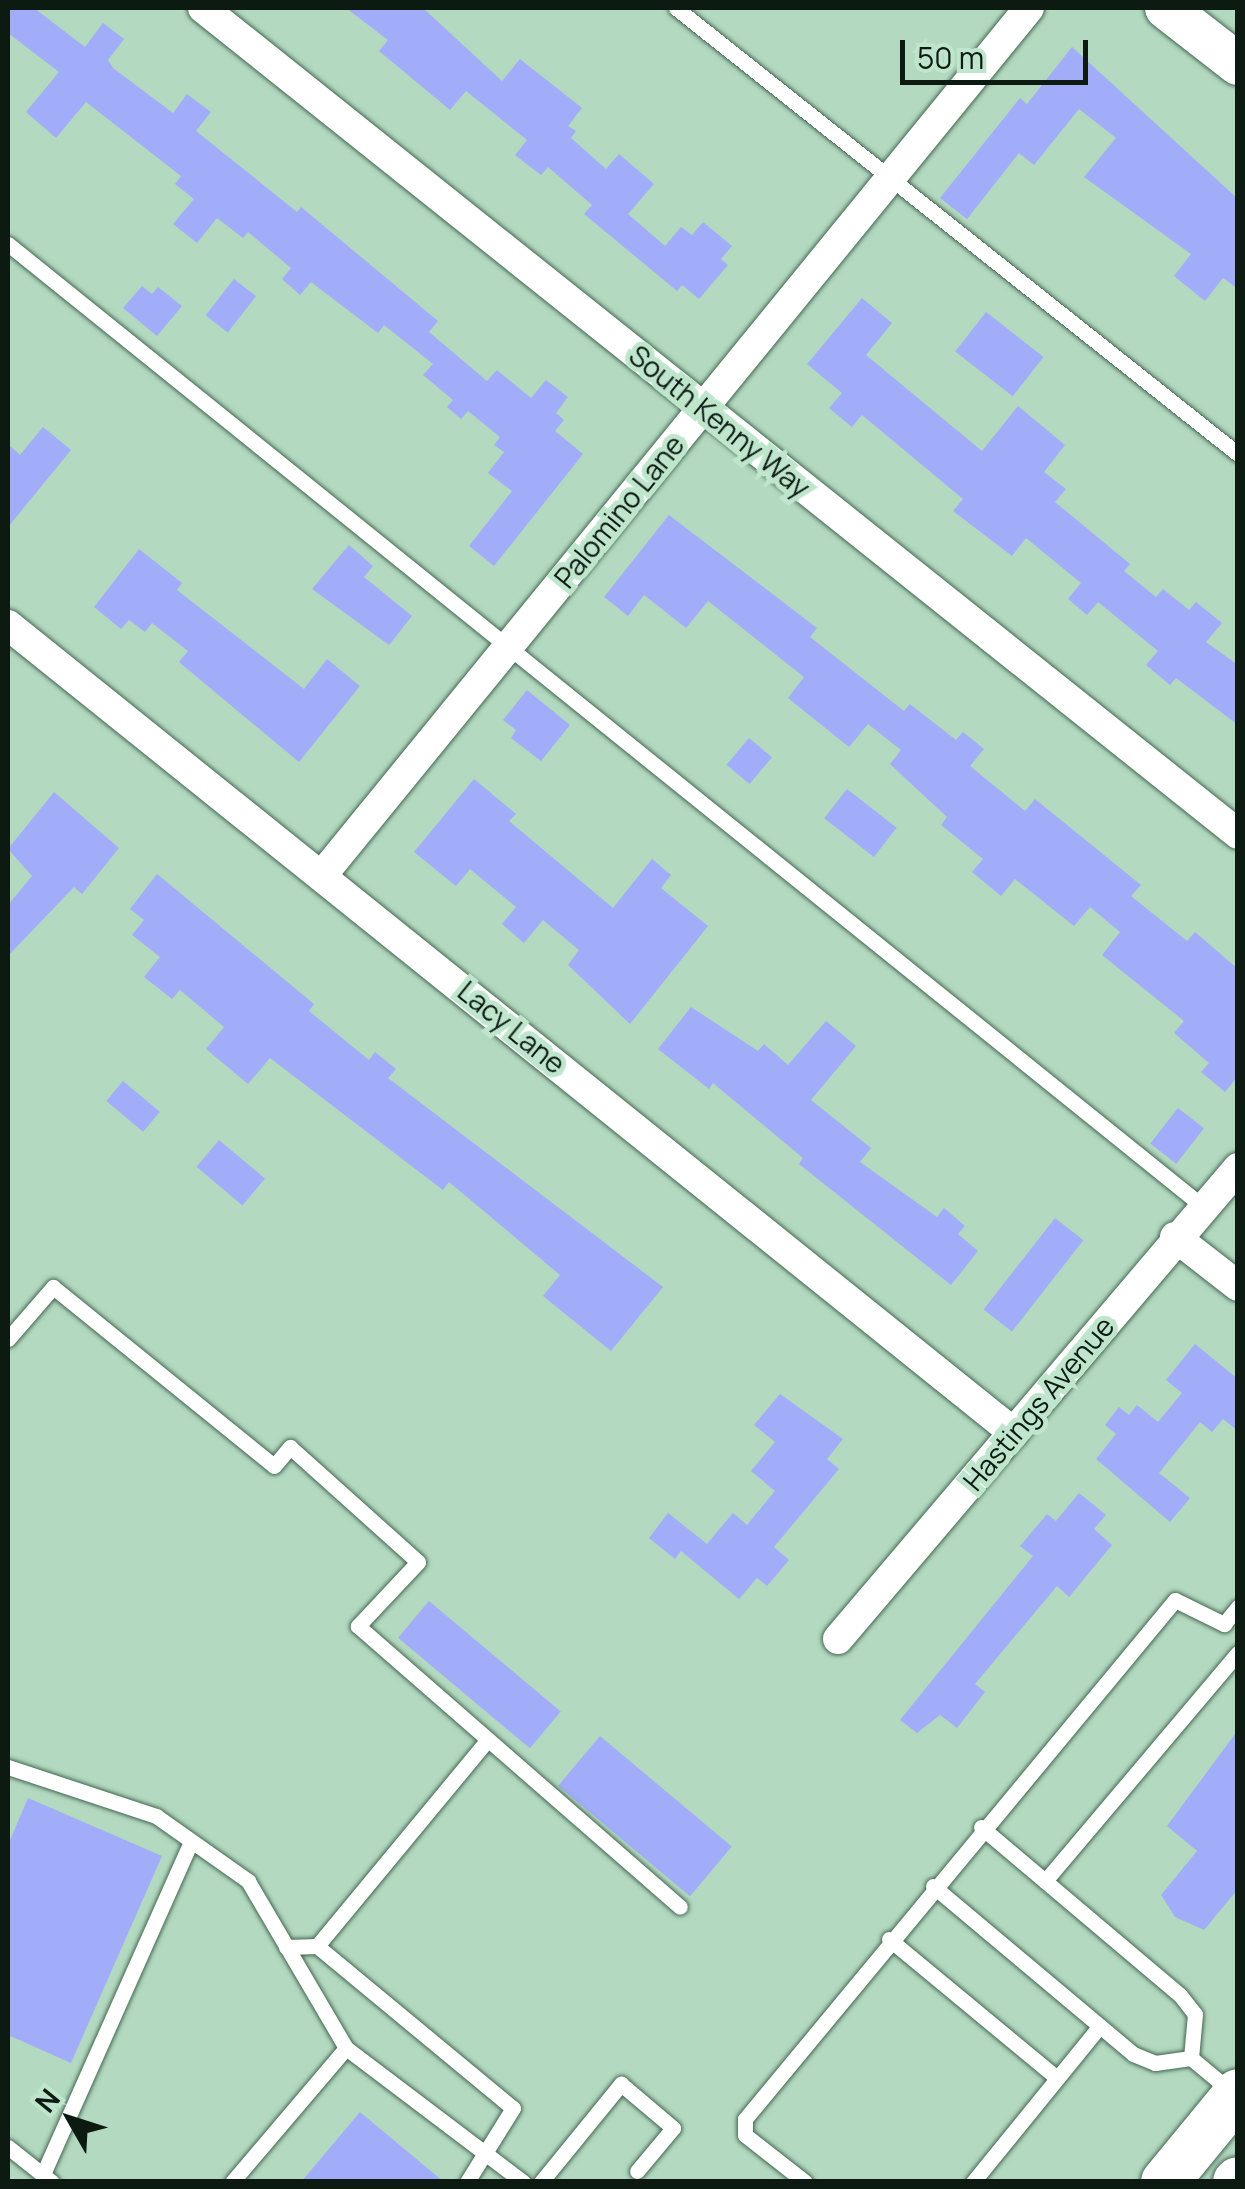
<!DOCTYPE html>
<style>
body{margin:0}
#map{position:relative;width:1245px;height:2189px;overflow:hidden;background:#b3d9c0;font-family:Manrope,sans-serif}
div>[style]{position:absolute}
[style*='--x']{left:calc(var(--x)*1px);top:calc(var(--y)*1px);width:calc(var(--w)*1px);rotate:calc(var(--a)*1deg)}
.building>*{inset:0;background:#a1adf9;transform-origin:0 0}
.roads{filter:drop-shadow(0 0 2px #446651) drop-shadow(0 0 2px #446651)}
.lane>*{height:15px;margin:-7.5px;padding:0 7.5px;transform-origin:7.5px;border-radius:7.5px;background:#fff}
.street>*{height:30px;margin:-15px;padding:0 15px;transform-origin:15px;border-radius:15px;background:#fff}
.secondary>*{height:42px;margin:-21px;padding:0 21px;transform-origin:21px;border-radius:21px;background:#fff}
.primary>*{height:48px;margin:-24px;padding:0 24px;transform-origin:24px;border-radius:24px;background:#fff}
span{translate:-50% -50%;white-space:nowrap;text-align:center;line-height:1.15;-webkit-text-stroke:10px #bfe6cd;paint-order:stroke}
.street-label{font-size:28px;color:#0c1a12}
.frame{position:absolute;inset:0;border:10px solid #0c1a12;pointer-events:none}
.north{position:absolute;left:20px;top:2069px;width:100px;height:100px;-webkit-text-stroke:8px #bfe6cd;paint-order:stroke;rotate:309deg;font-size:28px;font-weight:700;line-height:40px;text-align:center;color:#0c1a12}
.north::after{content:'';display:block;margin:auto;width:35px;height:45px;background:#0c1a12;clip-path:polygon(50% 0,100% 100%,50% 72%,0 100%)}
.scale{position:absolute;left:900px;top:40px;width:188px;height:45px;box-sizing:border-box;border:5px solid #0c1a12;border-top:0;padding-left:12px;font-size:30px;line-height:35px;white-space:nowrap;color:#0c1a12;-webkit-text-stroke:8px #bfe6cd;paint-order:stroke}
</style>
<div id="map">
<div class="building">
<i style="clip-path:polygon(8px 8px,34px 8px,85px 47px,103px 23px,124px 39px,108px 60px,113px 68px,173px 113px,187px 94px,211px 112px,196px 131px,297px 212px,301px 207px,438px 321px,429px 332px,487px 381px,497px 370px,531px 398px,546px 380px,568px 397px,556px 413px,564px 420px,555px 431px,583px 454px,494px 566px,469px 546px,512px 491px,488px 473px,504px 452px,494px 445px,500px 437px,468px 411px,461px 419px,447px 407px,453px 400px,423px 375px,433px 364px,384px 325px,378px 333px,311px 282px,300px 295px,282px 279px,291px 268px,248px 232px,243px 238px,217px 218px,197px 243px,173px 224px,194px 199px,175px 184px,181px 176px,86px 102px,56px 138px,26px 112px,59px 72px,8px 33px)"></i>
<i style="clip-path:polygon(346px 8px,423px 8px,502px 81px,520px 59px,582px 108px,568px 126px,576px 131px,571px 138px,606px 169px,619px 154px,654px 184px,628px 214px,665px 246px,681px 227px,692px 235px,703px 222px,732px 246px,721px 259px,728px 265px,699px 299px,682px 285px,677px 291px,584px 214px,592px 205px,548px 167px,541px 175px,515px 155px,527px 140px,466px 91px,450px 110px,379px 51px,388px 40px)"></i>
<i style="clip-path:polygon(1072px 47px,1238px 199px,1238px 289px,1223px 278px,1205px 301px,1174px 276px,1191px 254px,1084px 177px,1116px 138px,1079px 109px,1034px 165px,1019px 153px,967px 219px,940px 198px,1020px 98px,1027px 104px)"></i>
<i style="left:234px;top:279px;width:28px;height:46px;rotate:38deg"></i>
<i style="clip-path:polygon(142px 286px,152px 294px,158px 287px,182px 306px,157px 336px,123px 308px)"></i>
<i style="clip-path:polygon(862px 298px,892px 323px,866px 355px,982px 451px,1018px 406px,1065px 445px,1044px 472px,1066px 489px,1055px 502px,1130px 564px,1124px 571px,1156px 597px,1163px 589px,1189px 610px,1196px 602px,1222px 623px,1206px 642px,1238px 665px,1238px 725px,1176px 678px,1170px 685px,1146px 665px,1158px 651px,1098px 602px,1087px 615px,1068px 599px,1081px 583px,1026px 538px,1012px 556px,953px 511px,963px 499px,862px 415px,852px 427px,829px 408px,842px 393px,807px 364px)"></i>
<i style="left:986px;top:312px;width:73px;height:50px;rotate:38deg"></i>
<i style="clip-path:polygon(43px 427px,71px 450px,8px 527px,8px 444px,20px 455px)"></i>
<i style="clip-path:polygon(669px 515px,817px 628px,810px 637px,904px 711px,910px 704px,956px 740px,963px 732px,984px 749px,970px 766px,1025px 811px,1035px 799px,1141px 885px,1131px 896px,1187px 941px,1195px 932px,1238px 969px,1238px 1076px,1225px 1092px,1201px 1072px,1209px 1063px,1174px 1033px,1184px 1021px,1102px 955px,1120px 932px,1090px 907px,1074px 926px,1015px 879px,1001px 896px,972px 872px,983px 859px,941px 825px,947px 817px,890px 764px,901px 750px,868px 724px,849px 747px,788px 698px,804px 677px,708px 601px,686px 628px,644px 595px,628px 616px,604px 597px)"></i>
<i style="clip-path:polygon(349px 545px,373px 566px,364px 577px,412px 616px,389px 645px,312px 589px)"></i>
<i style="clip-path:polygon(139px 549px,182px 583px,177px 590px,304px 689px,327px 659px,360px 686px,299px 762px,179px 662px,188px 651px,152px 623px,145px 632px,129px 620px,121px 629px,94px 607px)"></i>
<i style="clip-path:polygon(527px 690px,570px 725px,541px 761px,511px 738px,516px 730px,503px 720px)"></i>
<i style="left:749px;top:738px;width:30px;height:35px;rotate:40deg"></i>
<i style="clip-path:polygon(474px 779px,516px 814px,509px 821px,613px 908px,652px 859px,671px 875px,661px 888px,708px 926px,630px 1024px,568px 965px,579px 950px,543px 920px,524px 943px,502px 924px,516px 907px,470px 869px,456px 886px,414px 852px)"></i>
<i style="left:847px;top:789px;width:63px;height:37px;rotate:38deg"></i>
<i style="clip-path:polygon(54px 792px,119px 848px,82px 894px,74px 887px,8px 956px,8px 905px,32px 876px,8px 849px)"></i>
<i style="clip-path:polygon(157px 874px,314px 1004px,309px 1011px,369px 1060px,375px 1052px,396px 1069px,388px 1078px,663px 1287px,611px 1351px,543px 1296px,560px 1275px,449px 1182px,443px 1190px,270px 1058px,248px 1084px,206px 1049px,224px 1027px,180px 990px,172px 999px,144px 977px,160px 957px,132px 935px,144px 920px,130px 909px)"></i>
<i style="clip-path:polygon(691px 1007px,758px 1051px,764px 1044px,788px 1065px,826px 1021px,856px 1046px,811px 1100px,871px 1148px,860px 1162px,937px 1217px,944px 1208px,965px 1226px,958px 1234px,978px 1251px,951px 1285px,799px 1164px,803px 1158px,713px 1083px,709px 1089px,658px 1049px)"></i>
<i style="left:123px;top:1081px;width:48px;height:26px;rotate:40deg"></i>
<i style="left:1178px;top:1108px;width:33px;height:45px;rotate:38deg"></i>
<i style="left:219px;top:1140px;width:60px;height:35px;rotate:40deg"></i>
<i style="left:1055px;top:1218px;width:36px;height:116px;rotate:38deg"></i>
<i style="clip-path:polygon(1195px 1344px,1238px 1379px,1238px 1431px,1223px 1419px,1212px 1432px,1200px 1422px,1159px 1473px,1190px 1498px,1170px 1522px,1096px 1459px,1116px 1434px,1105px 1425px,1119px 1407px,1129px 1415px,1137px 1405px,1158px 1422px,1182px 1393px,1166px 1380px)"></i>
<i style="clip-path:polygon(780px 1394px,843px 1439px,827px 1459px,839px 1469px,774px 1547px,789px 1560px,767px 1586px,757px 1578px,739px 1599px,681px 1551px,675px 1559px,649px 1538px,668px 1513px,707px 1544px,733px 1513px,747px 1525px,775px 1491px,751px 1471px,775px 1442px,754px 1425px)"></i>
<i style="clip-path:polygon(1079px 1493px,1106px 1515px,1094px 1529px,1112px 1545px,1069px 1597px,1057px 1586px,975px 1684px,985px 1692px,957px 1728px,940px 1715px,917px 1733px,900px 1720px,1033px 1556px,1020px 1546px,1047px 1514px,1056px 1521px)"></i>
<i style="left:429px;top:1601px;width:172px;height:48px;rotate:40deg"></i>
<i style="clip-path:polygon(1238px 1730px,1238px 1889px,1204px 1930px,1175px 1917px,1161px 1895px,1197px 1851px,1167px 1826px)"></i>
<i style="left:600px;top:1736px;width:172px;height:65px;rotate:40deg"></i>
<i style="clip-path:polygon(28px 1798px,162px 1856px,71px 2063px,8px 2035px,8px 1845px)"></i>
<i style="clip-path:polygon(360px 2112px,444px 2182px,301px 2182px)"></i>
</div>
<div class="roads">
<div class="lane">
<i style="--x:676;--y:8;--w:717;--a:38.44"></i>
<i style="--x:8;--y:244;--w:1537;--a:38.85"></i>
<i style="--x:8;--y:1339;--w:69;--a:-49.1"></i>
<i style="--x:53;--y:1287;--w:284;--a:39"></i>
<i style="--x:274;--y:1466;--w:25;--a:-50"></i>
<i style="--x:290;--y:1447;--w:172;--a:41.9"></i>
<i style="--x:418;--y:1562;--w:88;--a:133.2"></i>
<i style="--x:358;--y:1626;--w:427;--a:41.1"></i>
<i style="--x:8;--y:1767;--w:156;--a:18.3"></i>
<i style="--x:156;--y:1816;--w:113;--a:35.2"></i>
<i style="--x:248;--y:1881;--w:194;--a:59.6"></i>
<i style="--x:981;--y:1827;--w:260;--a:40.2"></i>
<i style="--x:1180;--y:1995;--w:24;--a:52"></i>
<i style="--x:1195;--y:2014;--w:44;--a:95.2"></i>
<i style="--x:1045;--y:1881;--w:299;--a:-49.8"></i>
<i style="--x:933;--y:1886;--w:261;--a:40"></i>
<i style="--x:1133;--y:2054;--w:24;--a:22"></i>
<i style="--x:1155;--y:2063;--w:36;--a:-8"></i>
<i style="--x:1191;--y:2058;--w:55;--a:39.8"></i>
<i style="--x:889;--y:1939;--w:218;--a:39.6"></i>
<i style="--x:317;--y:1946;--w:254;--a:39.6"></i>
<i style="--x:513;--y:2108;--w:87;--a:121.9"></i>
<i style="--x:286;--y:1947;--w:31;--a:-2"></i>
<i style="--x:317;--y:1946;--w:268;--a:-50.4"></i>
<i style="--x:8;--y:2147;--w:56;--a:38.5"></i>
<i style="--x:43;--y:2174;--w:364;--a:-66"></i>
<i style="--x:232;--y:2182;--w:176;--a:-49.6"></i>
<i style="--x:346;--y:2048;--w:222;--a:37.1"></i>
<i style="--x:541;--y:2182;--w:127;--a:-50.8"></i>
<i style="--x:621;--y:2084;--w:68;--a:40.2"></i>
<i style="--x:673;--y:2128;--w:56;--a:129.9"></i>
<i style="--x:805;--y:2182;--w:76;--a:-141.9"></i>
<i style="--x:745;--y:2135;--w:16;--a:-90"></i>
<i style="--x:745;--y:2119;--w:674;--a:-50.36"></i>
<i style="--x:1175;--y:1600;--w:55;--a:26.1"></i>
<i style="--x:1224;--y:1624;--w:22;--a:-51"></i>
<i style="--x:973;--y:2182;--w:201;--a:-50.9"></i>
</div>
<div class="street">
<i style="--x:203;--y:8;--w:1324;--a:38.59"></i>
<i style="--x:8;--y:625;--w:1290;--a:38.77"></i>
<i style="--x:323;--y:874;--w:1117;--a:-50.81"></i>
<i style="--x:1175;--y:1237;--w:80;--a:37.9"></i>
<i style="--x:838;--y:1639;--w:618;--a:-49.66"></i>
</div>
<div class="secondary">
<i style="--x:1166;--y:8;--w:91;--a:37.9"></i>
</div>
<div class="primary">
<i style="--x:1165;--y:2182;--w:115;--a:-50.6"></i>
<i style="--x:1237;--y:2182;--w:1;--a:-45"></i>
</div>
</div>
<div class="street-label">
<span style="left:720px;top:421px;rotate:39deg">South Kenny Way</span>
<span style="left:619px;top:511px;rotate:-51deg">Palomino Lane</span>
<span style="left:512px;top:1027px;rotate:39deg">Lacy Lane</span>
<span style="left:1038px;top:1403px;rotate:-50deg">Hastings Avenue</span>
</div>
<div class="frame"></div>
<div class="north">N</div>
<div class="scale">50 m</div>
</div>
